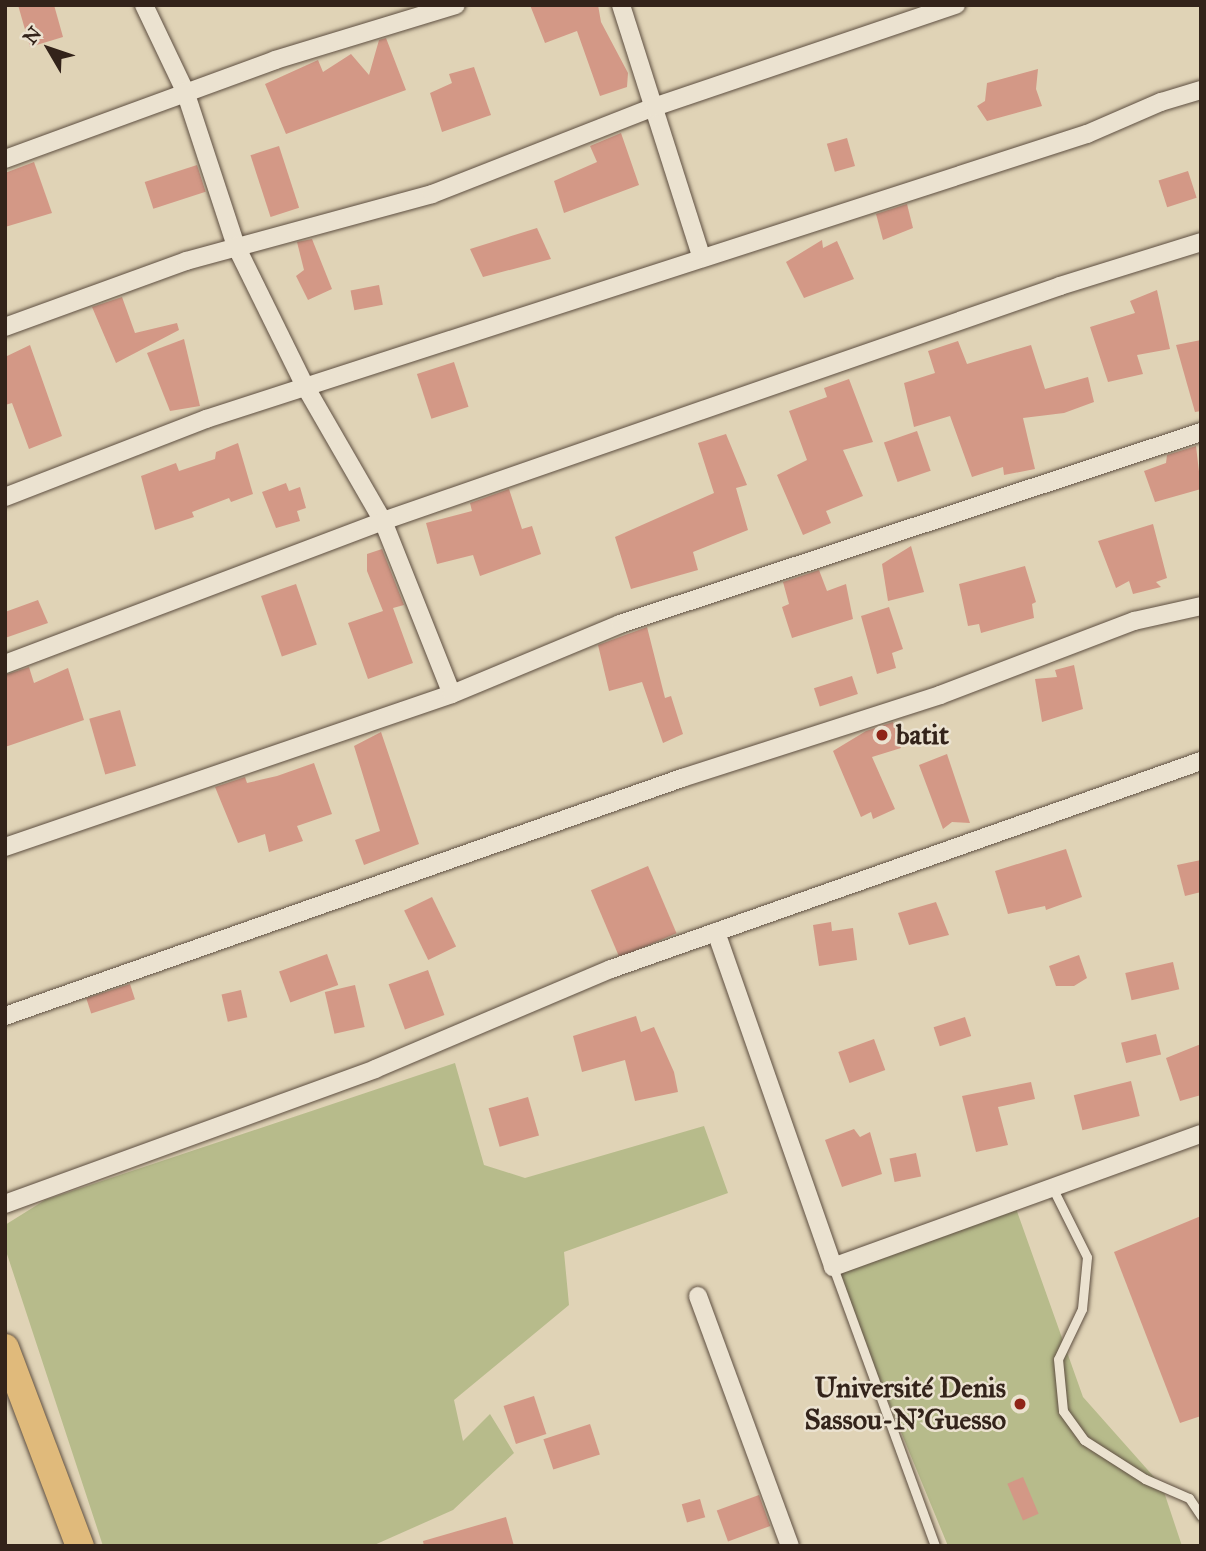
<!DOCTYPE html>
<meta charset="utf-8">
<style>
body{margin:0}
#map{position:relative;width:1206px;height:1551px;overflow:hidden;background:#e0d3b6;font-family:"IM FELL Great Primer",serif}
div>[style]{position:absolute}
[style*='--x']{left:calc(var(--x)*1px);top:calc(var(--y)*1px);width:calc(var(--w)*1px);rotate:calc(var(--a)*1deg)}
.green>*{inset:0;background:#b7bb8b}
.building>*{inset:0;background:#d39886;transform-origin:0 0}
.roads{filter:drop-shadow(0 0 2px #5e4f41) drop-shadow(0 0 2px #5e4f41)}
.lane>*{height:9px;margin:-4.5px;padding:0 4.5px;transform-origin:4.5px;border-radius:4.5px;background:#ebe2d0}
.street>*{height:18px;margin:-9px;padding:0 9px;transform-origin:9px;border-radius:9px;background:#ebe2d0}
.primary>*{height:28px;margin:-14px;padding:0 14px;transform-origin:14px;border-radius:14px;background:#e0ba7b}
.dots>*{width:19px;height:19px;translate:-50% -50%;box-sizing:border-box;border:4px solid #ebe2d0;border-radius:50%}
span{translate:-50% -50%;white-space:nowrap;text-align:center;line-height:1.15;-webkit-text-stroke:5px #ebe2d0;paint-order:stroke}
.poi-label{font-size:28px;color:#33231a;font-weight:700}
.left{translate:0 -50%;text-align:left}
.right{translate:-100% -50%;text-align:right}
.frame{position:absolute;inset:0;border:7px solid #33231a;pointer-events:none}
.north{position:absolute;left:14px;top:14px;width:70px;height:70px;-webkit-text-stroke:5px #ebe2d0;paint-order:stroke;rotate:309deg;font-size:19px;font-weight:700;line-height:28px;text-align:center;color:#33231a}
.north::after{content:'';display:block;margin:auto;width:24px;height:32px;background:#33231a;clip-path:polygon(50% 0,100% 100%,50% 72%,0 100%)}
</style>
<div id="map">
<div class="green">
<i style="clip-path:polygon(455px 1063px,484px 1165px,525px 1178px,704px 1126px,728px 1193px,564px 1252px,569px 1305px,454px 1400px,463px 1441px,490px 1414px,514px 1453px,453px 1510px,372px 1546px,103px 1546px,5px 1248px,5px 1225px,45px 1200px)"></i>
<i style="clip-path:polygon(1013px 1200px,1083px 1397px,1162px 1486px,1182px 1546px,948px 1546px,833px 1267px)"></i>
</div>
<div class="building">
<i style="clip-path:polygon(18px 5px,54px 5px,63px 37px,30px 47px)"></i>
<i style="clip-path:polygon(530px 5px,598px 5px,601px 22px,628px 73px,627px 87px,600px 96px,577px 31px,545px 43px)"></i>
<i style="clip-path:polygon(386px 38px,406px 90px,286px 134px,265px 84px,318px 60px,323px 72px,351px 54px,369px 75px,379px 40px)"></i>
<i style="clip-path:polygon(474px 67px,491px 115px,442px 132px,430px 93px,452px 83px,449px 74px)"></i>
<i style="clip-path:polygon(1038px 69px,1036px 89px,1042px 106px,987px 121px,977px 106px,985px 101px,987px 83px)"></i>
<i style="clip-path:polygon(621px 133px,639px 185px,564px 213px,554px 181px,597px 162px,590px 146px)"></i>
<i style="left:847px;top:138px;width:29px;height:21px;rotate:74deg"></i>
<i style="left:279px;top:146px;width:65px;height:30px;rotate:72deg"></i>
<i style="clip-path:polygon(34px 162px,52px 213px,5px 227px,5px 173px)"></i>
<i style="left:197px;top:165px;width:28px;height:55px;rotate:72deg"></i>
<i style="left:1188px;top:171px;width:28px;height:31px;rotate:72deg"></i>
<i style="clip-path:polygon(907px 204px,913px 228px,883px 240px,876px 214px)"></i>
<i style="clip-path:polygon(537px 228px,551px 259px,483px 277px,470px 249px)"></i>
<i style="clip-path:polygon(312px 239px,332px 289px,308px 300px,296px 276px,304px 270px,297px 242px)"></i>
<i style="clip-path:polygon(822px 240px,823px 248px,837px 241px,854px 279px,804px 298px,786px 262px)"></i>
<i style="left:379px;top:285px;width:20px;height:29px;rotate:79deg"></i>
<i style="clip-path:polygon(1157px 290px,1170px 349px,1137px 355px,1143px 374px,1108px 382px,1090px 327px,1135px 313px,1130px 301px)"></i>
<i style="clip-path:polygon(122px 297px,135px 333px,177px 323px,179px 330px,116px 363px,92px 307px)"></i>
<i style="clip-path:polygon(184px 339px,200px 406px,170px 411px,147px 353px)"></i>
<i style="clip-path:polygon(1201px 340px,1201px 411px,1195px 412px,1176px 345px)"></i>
<i style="clip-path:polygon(958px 341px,967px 364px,1031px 345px,1045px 389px,1088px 377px,1094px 402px,1064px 413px,1023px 418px,1035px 469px,1004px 475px,1003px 467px,972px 477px,950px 416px,914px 427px,904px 383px,935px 373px,928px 351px)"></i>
<i style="clip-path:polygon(30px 345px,62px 436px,29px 449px,12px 403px,5px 405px,5px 357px)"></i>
<i style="left:454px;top:362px;width:47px;height:39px;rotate:72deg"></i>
<i style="clip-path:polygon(849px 379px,873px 442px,843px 450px,863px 496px,826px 511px,831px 523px,803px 535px,777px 475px,807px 460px,789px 411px,827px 397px,824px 388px)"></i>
<i style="left:917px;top:431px;width:42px;height:35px;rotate:71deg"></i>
<i style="clip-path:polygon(726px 434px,747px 485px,736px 488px,748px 530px,693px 552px,698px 570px,631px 589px,615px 537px,714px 493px,698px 443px)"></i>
<i style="clip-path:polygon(238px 443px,253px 494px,231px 502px,229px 498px,192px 512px,194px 517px,155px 530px,141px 476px,176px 463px,179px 471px,215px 459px,216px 452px)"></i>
<i style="clip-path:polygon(1196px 446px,1201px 489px,1155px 502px,1144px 471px,1166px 463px,1167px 455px)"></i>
<i style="clip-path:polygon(286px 483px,289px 491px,300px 487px,306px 508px,297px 511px,300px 521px,276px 528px,262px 492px)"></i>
<i style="clip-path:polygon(509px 489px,522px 529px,532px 526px,541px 554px,480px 576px,473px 555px,437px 564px,426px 523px,472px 511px,470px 503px)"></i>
<i style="clip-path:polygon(1153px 524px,1167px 578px,1156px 582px,1161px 587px,1133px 594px,1129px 581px,1116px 588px,1098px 541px)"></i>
<i style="clip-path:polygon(911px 546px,924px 592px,888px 601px,882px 564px)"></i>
<i style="clip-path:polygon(382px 549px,404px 605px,393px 608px,413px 663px,368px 679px,348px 623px,383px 611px,367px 571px,367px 554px)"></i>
<i style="clip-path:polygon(1025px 566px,1036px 602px,1032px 604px,1034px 618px,981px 633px,979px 624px,968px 626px,959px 584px)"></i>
<i style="clip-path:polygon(819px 570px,827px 591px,846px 584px,853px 619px,792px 638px,782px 607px,789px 604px,783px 582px)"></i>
<i style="left:296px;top:584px;width:64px;height:37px;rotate:71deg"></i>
<i style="clip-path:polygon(38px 600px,48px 623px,5px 638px,5px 612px)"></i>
<i style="clip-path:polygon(889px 607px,903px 649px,892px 653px,896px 668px,877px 674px,861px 616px)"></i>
<i style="clip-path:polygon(647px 627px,665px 698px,671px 696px,683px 734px,663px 743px,642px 682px,609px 691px,598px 645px)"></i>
<i style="clip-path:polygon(1074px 665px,1083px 709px,1042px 722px,1035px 679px,1057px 677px,1055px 670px)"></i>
<i style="clip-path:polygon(29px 667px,34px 683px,68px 668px,84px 720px,5px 747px,5px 675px)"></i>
<i style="left:852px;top:676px;width:19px;height:40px;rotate:72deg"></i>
<i style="left:120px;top:710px;width:58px;height:32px;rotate:74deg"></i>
<i style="clip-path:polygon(893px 722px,901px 748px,872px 757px,895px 809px,873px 819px,871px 812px,861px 817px,833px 751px,866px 731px)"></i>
<i style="clip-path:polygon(381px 732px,419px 844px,364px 865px,355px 840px,380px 831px,354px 746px)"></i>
<i style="clip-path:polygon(947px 754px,970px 823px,952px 822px,943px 829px,919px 765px)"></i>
<i style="clip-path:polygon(314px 763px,332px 814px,297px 826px,303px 841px,269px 852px,265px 834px,238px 843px,215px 787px,245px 777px,247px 783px,277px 776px)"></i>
<i style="clip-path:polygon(1066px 849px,1082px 897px,1046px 910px,1045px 906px,1008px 914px,995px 871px)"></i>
<i style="clip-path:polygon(1201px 860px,1201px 892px,1185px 896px,1177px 865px)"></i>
<i style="left:648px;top:866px;width:73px;height:62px;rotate:67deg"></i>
<i style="left:432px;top:897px;width:55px;height:31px;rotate:64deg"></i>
<i style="clip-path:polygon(936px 902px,949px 935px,909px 945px,898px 913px)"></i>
<i style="clip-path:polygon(831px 922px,832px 931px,853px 928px,857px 960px,819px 966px,813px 925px)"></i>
<i style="left:327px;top:954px;width:33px;height:51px;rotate:70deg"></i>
<i style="clip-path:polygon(1079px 955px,1087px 978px,1074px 986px,1056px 986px,1049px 966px)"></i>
<i style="left:1173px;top:962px;width:28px;height:49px;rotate:77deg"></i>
<i style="left:428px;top:970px;width:48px;height:42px;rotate:70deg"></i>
<i style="left:130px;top:984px;width:16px;height:46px;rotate:72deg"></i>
<i style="left:355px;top:985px;width:43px;height:31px;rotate:77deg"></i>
<i style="left:241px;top:990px;width:28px;height:20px;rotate:77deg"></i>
<i style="clip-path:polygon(636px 1016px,641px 1032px,654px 1027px,674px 1072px,678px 1092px,635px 1101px,625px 1060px,582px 1072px,573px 1036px)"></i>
<i style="left:965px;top:1017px;width:20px;height:33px;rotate:72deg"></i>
<i style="left:1156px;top:1034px;width:21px;height:36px;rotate:76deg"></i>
<i style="left:874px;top:1039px;width:33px;height:38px;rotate:70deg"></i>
<i style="clip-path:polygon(1201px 1044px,1201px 1095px,1180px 1101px,1166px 1058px)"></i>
<i style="left:1131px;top:1081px;width:36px;height:59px;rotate:76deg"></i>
<i style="clip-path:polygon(1031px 1082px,1035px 1099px,998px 1107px,1008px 1145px,976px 1152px,962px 1096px)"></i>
<i style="left:528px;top:1097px;width:40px;height:41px;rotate:74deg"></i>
<i style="clip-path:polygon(854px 1129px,860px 1137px,870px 1132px,882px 1174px,842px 1187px,825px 1140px)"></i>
<i style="left:916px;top:1153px;width:24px;height:27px;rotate:78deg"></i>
<i style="clip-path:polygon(1201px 1216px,1201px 1416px,1180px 1423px,1114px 1252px)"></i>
<i style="left:534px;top:1396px;width:40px;height:32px;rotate:72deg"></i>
<i style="left:590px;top:1424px;width:32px;height:49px;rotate:72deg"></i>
<i style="left:1023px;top:1477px;width:40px;height:17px;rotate:67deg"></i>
<i style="left:759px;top:1495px;width:33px;height:45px;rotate:70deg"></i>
<i style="left:700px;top:1499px;width:19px;height:19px;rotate:74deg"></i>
<i style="clip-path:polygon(506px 1517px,514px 1546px,424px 1546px,423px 1541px)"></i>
</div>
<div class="roads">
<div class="lane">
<i style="--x:1052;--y:1187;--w:78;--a:63.4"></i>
<i style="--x:1087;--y:1257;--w:52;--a:95.5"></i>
<i style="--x:1082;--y:1309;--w:55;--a:115.6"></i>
<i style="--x:1058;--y:1359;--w:52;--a:84.5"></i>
<i style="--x:1063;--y:1411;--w:36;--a:54"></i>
<i style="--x:1084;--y:1440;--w:72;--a:32.6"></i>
<i style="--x:1145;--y:1479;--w:48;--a:23.4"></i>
<i style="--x:1189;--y:1498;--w:22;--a:56"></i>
<i style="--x:833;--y:1267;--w:297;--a:69.9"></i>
</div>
<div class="street">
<i style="--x:144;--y:5;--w:95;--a:64.5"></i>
<i style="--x:185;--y:91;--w:163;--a:71.8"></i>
<i style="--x:236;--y:246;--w:156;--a:63.8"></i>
<i style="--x:305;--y:386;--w:156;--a:60"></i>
<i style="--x:383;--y:521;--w:186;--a:68.3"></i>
<i style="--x:621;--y:5;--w:263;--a:72.3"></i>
<i style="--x:5;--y:159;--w:288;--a:-20.1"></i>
<i style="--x:275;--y:60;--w:189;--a:-16.9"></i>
<i style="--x:5;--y:327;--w:193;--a:-20"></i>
<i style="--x:186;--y:261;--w:255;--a:-15.2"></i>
<i style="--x:432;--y:194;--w:238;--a:-21.4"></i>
<i style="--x:654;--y:107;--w:319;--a:-18.7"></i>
<i style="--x:5;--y:497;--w:216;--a:-21.2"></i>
<i style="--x:206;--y:419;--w:926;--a:-17.93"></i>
<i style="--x:1087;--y:134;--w:81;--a:-23.4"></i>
<i style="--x:1161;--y:102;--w:42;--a:-16.7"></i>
<i style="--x:5;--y:664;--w:404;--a:-20.7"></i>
<i style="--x:383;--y:521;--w:717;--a:-19.14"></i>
<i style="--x:1060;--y:286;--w:148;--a:-17.3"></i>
<i style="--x:5;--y:847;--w:472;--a:-18.9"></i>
<i style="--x:452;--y:694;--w:182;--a:-22.6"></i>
<i style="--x:620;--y:624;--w:612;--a:-18.29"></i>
<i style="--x:716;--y:932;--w:355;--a:70.7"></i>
<i style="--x:833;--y:1267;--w:391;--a:-19.9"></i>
<i style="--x:5;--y:1016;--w:718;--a:-19.37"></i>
<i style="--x:682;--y:778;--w:271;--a:-17.8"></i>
<i style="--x:940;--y:695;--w:208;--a:-20.9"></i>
<i style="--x:1134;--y:621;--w:69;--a:-12.6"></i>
<i style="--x:5;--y:1204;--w:394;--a:-20"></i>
<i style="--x:375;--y:1069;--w:256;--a:-23"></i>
<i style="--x:611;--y:969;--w:626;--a:-19.42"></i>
<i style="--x:698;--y:1296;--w:266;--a:69.8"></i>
</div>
<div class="primary">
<i style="--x:5;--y:1348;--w:212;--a:69.3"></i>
</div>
</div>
<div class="dots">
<i style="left:882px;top:735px;background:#8f2418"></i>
<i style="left:1020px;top:1404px;background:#8f2418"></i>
</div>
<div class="poi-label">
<span class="left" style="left:896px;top:735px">batit</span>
<span class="right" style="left:1006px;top:1404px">Université Denis<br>Sassou-N'Guesso</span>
</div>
<div class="frame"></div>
<div class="north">N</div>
</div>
